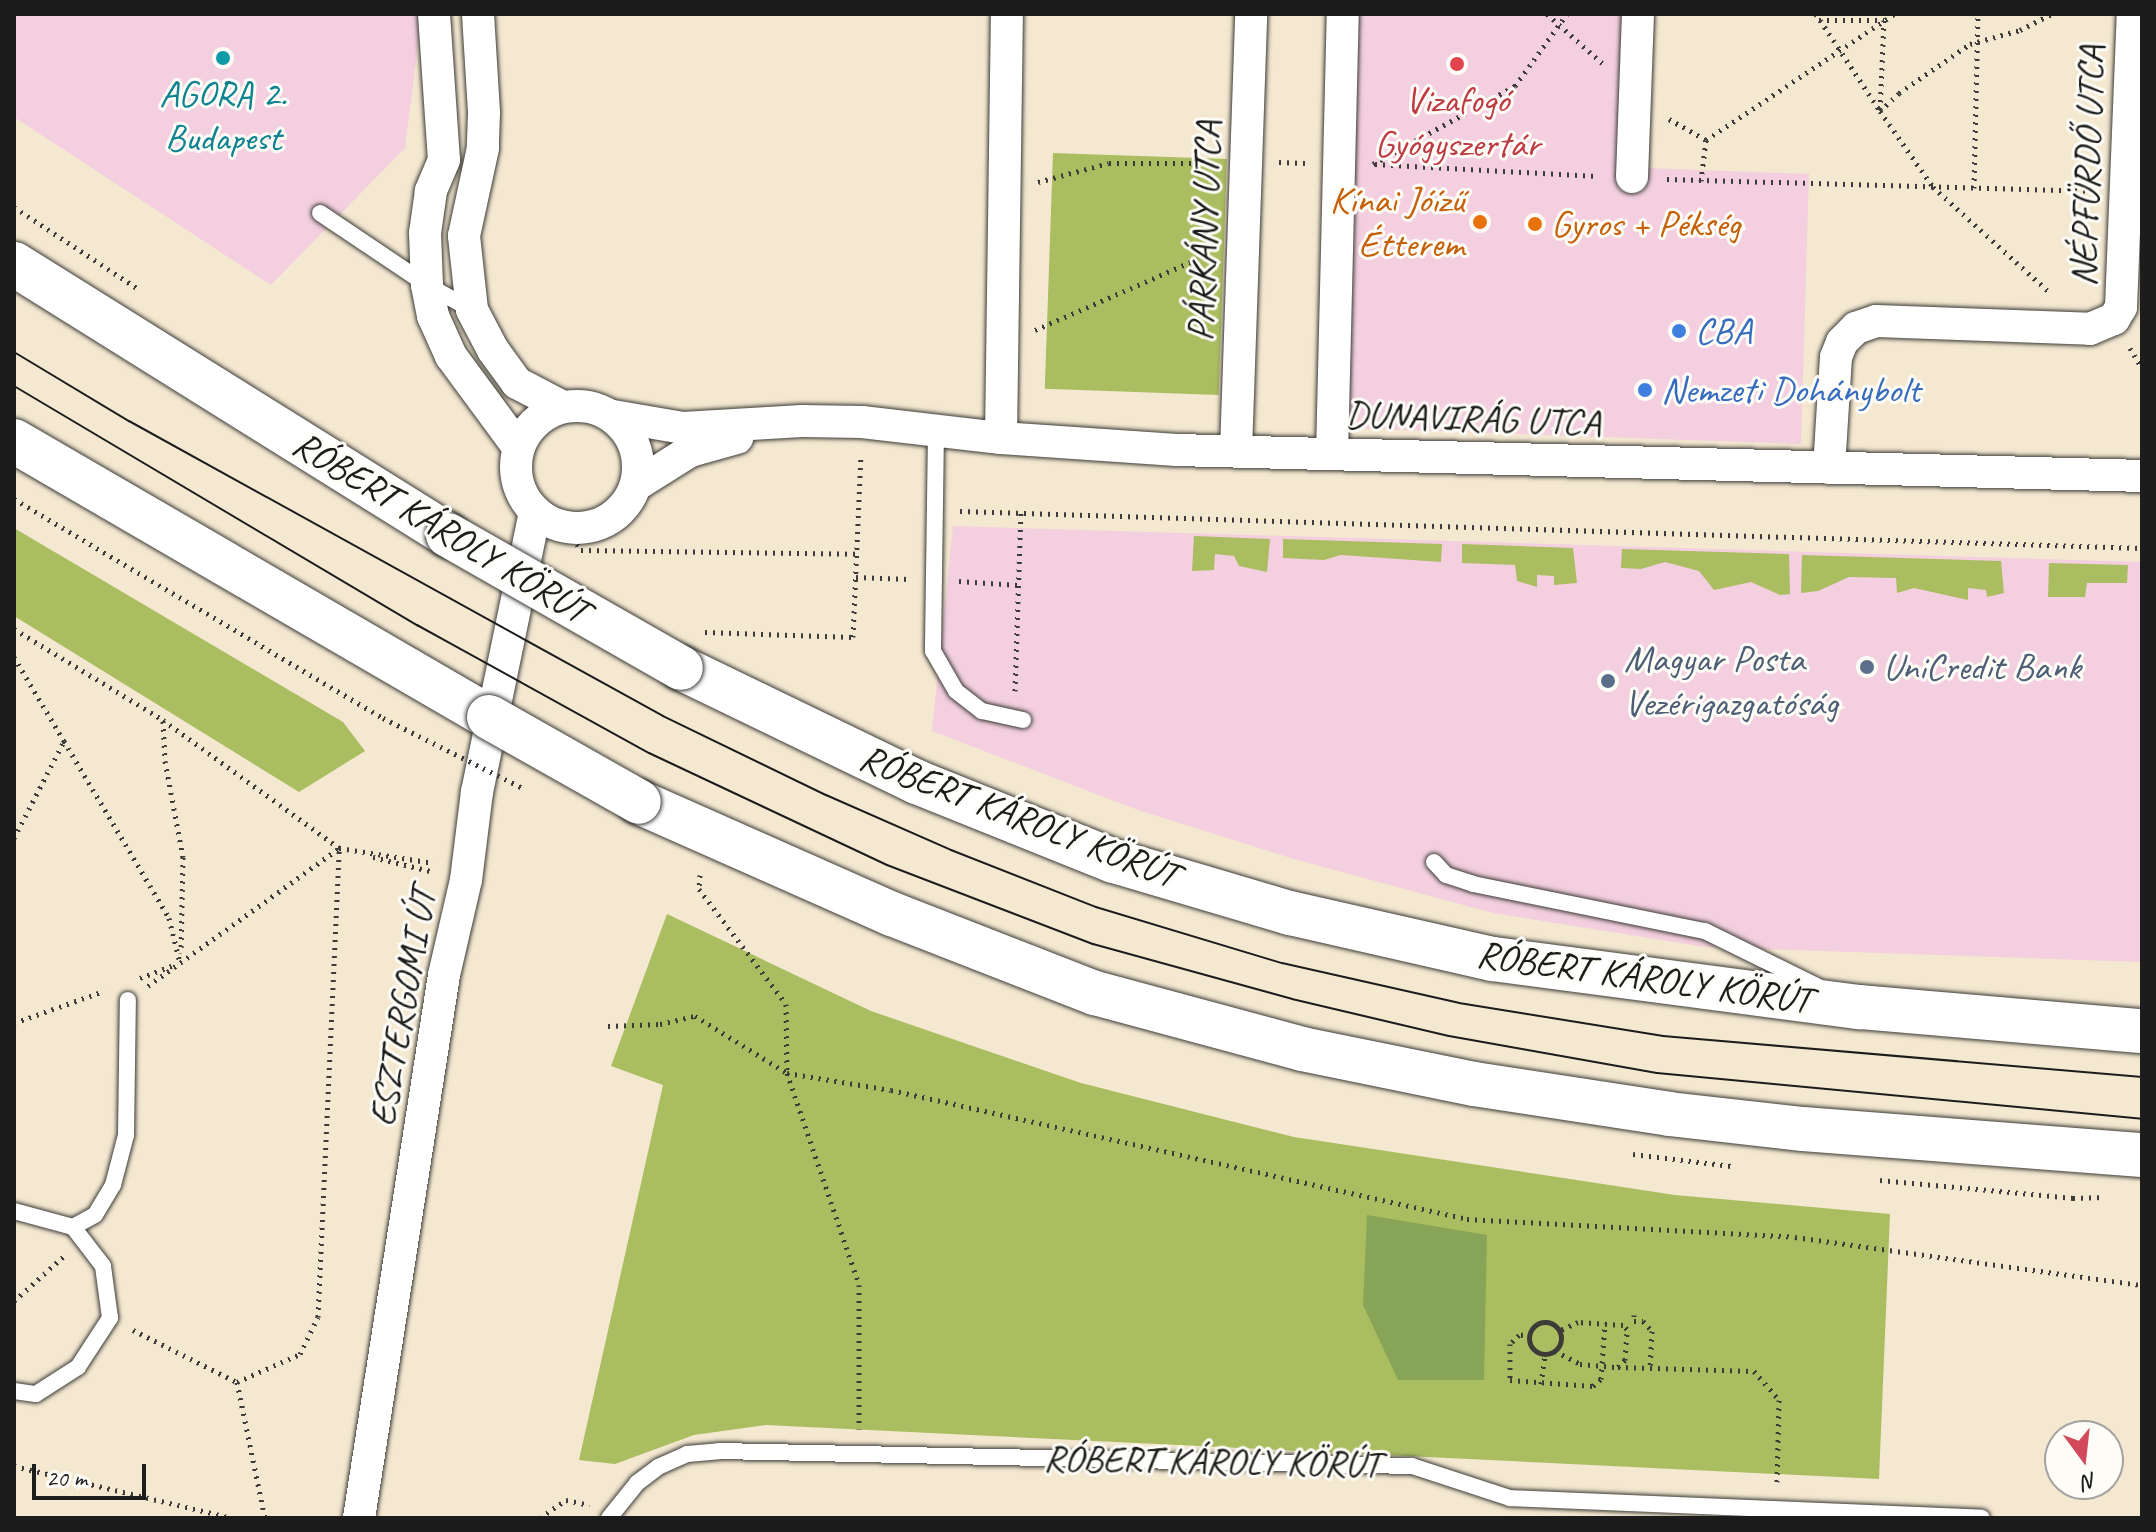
<!DOCTYPE html>
<meta charset="utf-8">
<style>
body{margin:0}
#map{position:relative;width:2156px;height:1532px;overflow:hidden;background:#f4e8d1;font-family:Caveat,sans-serif}
div>[style]{position:absolute}
[style*='--x']{left:calc(var(--x)*1px);top:calc(var(--y)*1px);width:calc(var(--w)*1px);rotate:calc(var(--a)*1deg)}
.built>*{inset:0;background:#f3cfdf}
.green>*{inset:0;background:#abbd61;transform-origin:0 0}
.forest>*{inset:0;background:#88a457}
.path>*{height:5px;margin-top:-2.5px;transform-origin:0;background:repeating-linear-gradient(90deg,#3c3b37 0 2px,transparent 0 8px)}
.path>.ring{margin:-2.5px;padding:0;box-sizing:content-box;background:none;border:5px solid #3c3b37;border-radius:50%}
.roads{filter:drop-shadow(0 0 2px #3c3b37) drop-shadow(0 0 2px #3c3b37)}
.service>*{height:16px;margin:-8px;padding:0 8px;transform-origin:8px;border-radius:8px;background:#fff}
.minor>*{height:32px;margin:-16px;padding:0 16px;transform-origin:16px;border-radius:16px;background:#fff}
.minor>.ring{margin:-16px;padding:0;box-sizing:content-box;background:none;border:32px solid #fff;border-radius:50%}
.primary>*{height:44px;margin:-22px;padding:0 22px;transform-origin:22px;border-radius:22px;background:#fff}
.tram>*{height:2px;margin:-1px;padding:0 1px;transform-origin:1px;border-radius:1px;background:#1c1c1c}
.path-bridge>*{height:5px;margin-top:-2.5px;transform-origin:0;background:repeating-linear-gradient(90deg,#3c3b37 0 2px,transparent 0 8px)}
.bridges{filter:drop-shadow(0 0 2px #3c3b37) drop-shadow(0 0 2px #3c3b37)}
.primary-bridge>*{height:44px;margin:-22px;padding:0 22px;transform-origin:22px;border-radius:22px;background:#fff}
.dots>*{width:22px;height:22px;translate:-50% -50%;box-sizing:border-box;border:4px solid #fdfcf7;border-radius:50%}
span{translate:-50% -50%;white-space:nowrap;text-align:center;line-height:1.15;-webkit-text-stroke:6px #fdfcf7;paint-order:stroke}
.culture-label{font-size:38px;color:#0d838f}
.health-label{font-size:38px;color:#be3a42}
.street-label{font-size:38px;color:#1c1c1c}
.food-label{font-size:38px;color:#c56008}
.right{translate:-100% -50%;text-align:right}
.left{translate:0 -50%;text-align:left}
.shop-label{font-size:38px;color:#366cbe}
.service-label{font-size:38px;color:#4e5e75}
.frame{position:absolute;inset:0;border:16px solid #1c1c1c;pointer-events:none}
.north{position:absolute;left:2044px;top:1420px;width:80px;height:80px;box-sizing:border-box;background:#fdfcf7;border:2px solid #a3a29f;border-radius:50%;rotate:165deg;font-size:22px;font-weight:700;line-height:32px;text-align:center;color:#1c1c1c}
.north::after{content:'';display:block;margin:auto;width:28px;height:36px;background:#d1495b;clip-path:polygon(50% 0,100% 100%,50% 72%,0 100%)}
.scale{position:absolute;left:32px;top:1464px;width:114px;height:36px;box-sizing:border-box;border:4px solid #1c1c1c;border-top:0;padding-left:10px;font-size:24px;line-height:28px;white-space:nowrap;color:#1c1c1c;-webkit-text-stroke:6px #fdfcf7;paint-order:stroke}
</style>
<div id="map">
<div class="built">
<i style="clip-path:polygon(14px 14px,422px 14px,405px 148px,271px 285px,14px 117px)"></i>
<i style="clip-path:polygon(1359px 14px,1647px 14px,1645px 168px,1809px 174px,1801px 444px,1347px 428px)"></i>
<i style="clip-path:polygon(953px 526px,2142px 562px,2142px 962px,1705px 947px,1493px 913px,1294px 859px,1138px 810px,932px 731px)"></i>
</div>
<div class="green">
<i style="left:1053px;top:153px;width:174px;height:236px;rotate:2deg"></i>
<i style="clip-path:polygon(14px 528px,343px 722px,365px 751px,299px 792px,14px 616px)"></i>
<i style="clip-path:polygon(1194px 536px,1270px 539px,1267px 572px,1239px 566px,1234px 556px,1215px 554px,1214px 570px,1192px 571px)"></i>
<i style="clip-path:polygon(1283px 539px,1442px 544px,1441px 562px,1341px 555px,1324px 560px,1283px 558px)"></i>
<i style="clip-path:polygon(1462px 544px,1573px 548px,1577px 583px,1554px 585px,1554px 576px,1537px 575px,1537px 587px,1517px 581px,1515px 565px,1462px 563px)"></i>
<i style="clip-path:polygon(1622px 549px,1789px 554px,1790px 594px,1780px 595px,1751px 582px,1714px 590px,1699px 571px,1665px 562px,1641px 569px,1621px 568px)"></i>
<i style="clip-path:polygon(1802px 555px,2001px 561px,2004px 593px,1987px 597px,1986px 590px,1968px 588px,1968px 600px,1914px 588px,1897px 593px,1896px 578px,1849px 577px,1818px 591px,1801px 593px)"></i>
<i style="clip-path:polygon(2049px 563px,2128px 565px,2127px 583px,2087px 583px,2085px 597px,2048px 597px)"></i>
<i style="clip-path:polygon(667px 914px,871px 1011px,1081px 1083px,1294px 1137px,1675px 1195px,1890px 1214px,1879px 1479px,766px 1425px,694px 1435px,615px 1464px,579px 1460px,663px 1085px,611px 1066px)"></i>
</div>
<div class="forest">
<i style="clip-path:polygon(1367px 1215px,1487px 1235px,1484px 1380px,1398px 1380px,1363px 1305px)"></i>
</div>
<div class="path">
<i style="--x:1547;--y:14;--w:74;--a:41.7"></i>
<i style="--x:1816;--y:14;--w:7;--a:63"></i>
<i style="--x:1819;--y:20;--w:65;--a:0"></i>
<i style="--x:1884;--y:20;--w:91;--a:92.5"></i>
<i style="--x:1880;--y:111;--w:93;--a:55.1"></i>
<i style="--x:1933;--y:187;--w:155;--a:42.1"></i>
<i style="--x:1820;--y:20;--w:109;--a:56.6"></i>
<i style="--x:1880;--y:111;--w:26;--a:-43"></i>
<i style="--x:1899;--y:93;--w:86;--a:-34.6"></i>
<i style="--x:1970;--y:44;--w:52;--a:-15.6"></i>
<i style="--x:2020;--y:30;--w:36;--a:-27"></i>
<i style="--x:1669;--y:119;--w:43;--a:29.6"></i>
<i style="--x:1706;--y:140;--w:41;--a:97"></i>
<i style="--x:1706;--y:140;--w:226;--a:-33.8"></i>
<i style="--x:1279;--y:162;--w:26;--a:2"></i>
<i style="--x:1373;--y:164;--w:162;--a:-28.8"></i>
<i style="--x:1515;--y:86;--w:89;--a:-54.2"></i>
<i style="--x:1375;--y:164;--w:222;--a:3.1"></i>
<i style="--x:1667;--y:179;--w:425;--a:1.6"></i>
<i style="--x:1038;--y:182;--w:73;--a:-15"></i>
<i style="--x:1109;--y:163;--w:104;--a:0"></i>
<i style="--x:1974;--y:188;--w:174;--a:-88.7"></i>
<i style="--x:14;--y:207;--w:147;--a:33.4"></i>
<i style="--x:1035;--y:330;--w:190;--a:-23.6"></i>
<i style="--x:2130;--y:348;--w:23;--a:59"></i>
<i style="--x:14;--y:499;--w:429;--a:30.7"></i>
<i style="--x:960;--y:511;--w:1183;--a:1.79"></i>
<i style="--x:568;--y:531;--w:23;--a:56"></i>
<i style="--x:581;--y:550;--w:276;--a:0.8"></i>
<i style="--x:856;--y:577;--w:53;--a:2.2"></i>
<i style="--x:959;--y:581;--w:59;--a:3.9"></i>
<i style="--x:14;--y:629;--w:175;--a:31.4"></i>
<i style="--x:163;--y:720;--w:218;--a:36"></i>
<i style="--x:339;--y:848;--w:96;--a:9"></i>
<i style="--x:705;--y:632;--w:148;--a:1.9"></i>
<i style="--x:853;--y:637;--w:182;--a:-87.5"></i>
<i style="--x:14;--y:657;--w:98;--a:59.2"></i>
<i style="--x:1015;--y:691;--w:178;--a:-88.1"></i>
<i style="--x:163;--y:721;--w:40;--a:87.1"></i>
<i style="--x:165;--y:761;--w:98;--a:79.4"></i>
<i style="--x:183;--y:857;--w:96;--a:91.2"></i>
<i style="--x:14;--y:838;--w:109;--a:-62.7"></i>
<i style="--x:64;--y:741;--w:206;--a:59.3"></i>
<i style="--x:169;--y:918;--w:46;--a:76.3"></i>
<i style="--x:373;--y:857;--w:63;--a:13.8"></i>
<i style="--x:700;--y:875;--w:14;--a:94"></i>
<i style="--x:699;--y:889;--w:144;--a:52.9"></i>
<i style="--x:786;--y:1004;--w:69;--a:89.2"></i>
<i style="--x:787;--y:1073;--w:224;--a:71.2"></i>
<i style="--x:859;--y:1285;--w:144;--a:90"></i>
<i style="--x:140;--y:978;--w:34;--a:-21"></i>
<i style="--x:148;--y:986;--w:234;--a:-35.8"></i>
<i style="--x:14;--y:1023;--w:96;--a:-19.6"></i>
<i style="--x:608;--y:1026;--w:52;--a:-2.2"></i>
<i style="--x:660;--y:1024;--w:36;--a:-13"></i>
<i style="--x:695;--y:1016;--w:108;--a:31.8"></i>
<i style="--x:787;--y:1073;--w:105;--a:9.3"></i>
<i style="--x:891;--y:1090;--w:590;--a:12.62"></i>
<i style="--x:1467;--y:1219;--w:328;--a:3.1"></i>
<i style="--x:1795;--y:1237;--w:350;--a:7.9"></i>
<i style="--x:1633;--y:1154;--w:99;--a:7"></i>
<i style="--x:1880;--y:1180;--w:194;--a:5.3"></i>
<i style="--x:2073;--y:1198;--w:32;--a:-2"></i>
<i style="--x:14;--y:1301;--w:67;--a:-42"></i>
<i style="--x:1634;--y:1315;--w:6;--a:90"></i>
<i style="--x:1634;--y:1321;--w:9;--a:0"></i>
<i style="--x:1643;--y:1321;--w:13;--a:48"></i>
<i style="--x:1652;--y:1331;--w:37;--a:93"></i>
<i class="ring" style="left:1529px;top:1322px;width:27px;height:27px"></i>
<i style="--x:133;--y:1330;--w:116;--a:26.6"></i>
<i style="--x:237;--y:1382;--w:139;--a:78.4"></i>
<i style="--x:1531;--y:1334;--w:12;--a:175"></i>
<i style="--x:1519;--y:1335;--w:13;--a:135"></i>
<i style="--x:1510;--y:1344;--w:36;--a:90"></i>
<i style="--x:1510;--y:1380;--w:83;--a:4.1"></i>
<i style="--x:1593;--y:1386;--w:11;--a:-41"></i>
<i style="--x:1601;--y:1379;--w:56;--a:-85.9"></i>
<i style="--x:1555;--y:1351;--w:28;--a:27"></i>
<i style="--x:1580;--y:1364;--w:38;--a:5"></i>
<i style="--x:1618;--y:1367;--w:10;--a:-45"></i>
<i style="--x:1625;--y:1360;--w:31;--a:-86"></i>
<i style="--x:1627;--y:1329;--w:6;--a:-135"></i>
<i style="--x:1623;--y:1325;--w:45;--a:-176.2"></i>
<i style="--x:1578;--y:1322;--w:21;--a:155"></i>
<i style="--x:1618;--y:1367;--w:136;--a:1.7"></i>
<i style="--x:1754;--y:1371;--w:38;--a:49"></i>
<i style="--x:1779;--y:1400;--w:82;--a:91.4"></i>
<i style="--x:237;--y:1382;--w:69;--a:-24"></i>
<i style="--x:300;--y:1354;--w:41;--a:-64.1"></i>
<i style="--x:318;--y:1317;--w:469;--a:-87.4"></i>
<i style="--x:1541;--y:1384;--w:30;--a:-82"></i>
<i style="--x:14;--y:1466;--w:224;--a:13.4"></i>
<i style="--x:540;--y:1518;--w:32;--a:-35"></i>
<i style="--x:566;--y:1500;--w:24;--a:12"></i>
</div>
<div class="roads">
<div class="service">
<i style="--x:320;--y:213;--w:129;--a:33.9"></i>
<i style="--x:427;--y:285;--w:51;--a:29.1"></i>
<i style="--x:936;--y:431;--w:220;--a:90.8"></i>
<i style="--x:933;--y:651;--w:46;--a:60.1"></i>
<i style="--x:956;--y:691;--w:33;--a:38"></i>
<i style="--x:982;--y:711;--w:42;--a:12.4"></i>
<i style="--x:1434;--y:862;--w:18;--a:47"></i>
<i style="--x:1446;--y:875;--w:28;--a:18"></i>
<i style="--x:1473;--y:884;--w:237;--a:11.5"></i>
<i style="--x:1705;--y:931;--w:127;--a:26.2"></i>
<i style="--x:14;--y:1211;--w:61;--a:15.2"></i>
<i style="--x:73;--y:1227;--w:25;--a:-29"></i>
<i style="--x:95;--y:1215;--w:35;--a:-59"></i>
<i style="--x:113;--y:1185;--w:52;--a:-75.4"></i>
<i style="--x:126;--y:1135;--w:135;--a:-89.2"></i>
<i style="--x:14;--y:1391;--w:22;--a:8"></i>
<i style="--x:36;--y:1394;--w:50;--a:-32.7"></i>
<i style="--x:78;--y:1367;--w:59;--a:-56.9"></i>
<i style="--x:110;--y:1318;--w:52;--a:-97.7"></i>
<i style="--x:103;--y:1266;--w:49;--a:-127.6"></i>
<i style="--x:609;--y:1518;--w:45;--a:-51.3"></i>
<i style="--x:637;--y:1483;--w:26;--a:-37"></i>
<i style="--x:658;--y:1467;--w:32;--a:-24"></i>
<i style="--x:687;--y:1454;--w:32;--a:-5"></i>
<i style="--x:719;--y:1451;--w:693;--a:1.24"></i>
<i style="--x:1412;--y:1466;--w:103;--a:18.1"></i>
<i style="--x:1510;--y:1498;--w:472;--a:2.4"></i>
</div>
<div class="minor">
<i style="--x:434;--y:14;--w:146;--a:86.1"></i>
<i style="--x:444;--y:160;--w:34;--a:113"></i>
<i style="--x:431;--y:191;--w:42;--a:98.1"></i>
<i style="--x:425;--y:233;--w:52;--a:87.8"></i>
<i style="--x:427;--y:285;--w:32;--a:79"></i>
<i style="--x:433;--y:316;--w:44;--a:65.8"></i>
<i style="--x:451;--y:356;--w:113;--a:53.6"></i>
<i style="--x:478;--y:14;--w:99;--a:86.5"></i>
<i style="--x:484;--y:113;--w:35;--a:92"></i>
<i style="--x:483;--y:148;--w:90;--a:102.2"></i>
<i style="--x:464;--y:236;--w:74;--a:83.8"></i>
<i style="--x:472;--y:310;--w:45;--a:62.3"></i>
<i style="--x:493;--y:350;--w:41;--a:54"></i>
<i style="--x:517;--y:383;--w:50;--a:27.6"></i>
<i style="--x:1632;--y:177;--w:163;--a:-87.9"></i>
<i class="ring" style="left:516px;top:406px;width:90px;height:90px"></i>
<i style="--x:613;--y:416;--w:71;--a:9.7"></i>
<i style="--x:683;--y:428;--w:119;--a:-3.4"></i>
<i style="--x:802;--y:421;--w:60;--a:1"></i>
<i style="--x:862;--y:422;--w:140;--a:6.6"></i>
<i style="--x:1001;--y:438;--w:176;--a:3.9"></i>
<i style="--x:1177;--y:450;--w:965;--a:1.54"></i>
<i style="--x:1001;--y:438;--w:424;--a:-89.2"></i>
<i style="--x:1236;--y:451;--w:437;--a:-88"></i>
<i style="--x:1332;--y:454;--w:440;--a:-88.6"></i>
<i style="--x:1829;--y:468;--w:111;--a:-86.4"></i>
<i style="--x:1836;--y:357;--w:16;--a:-68"></i>
<i style="--x:1842;--y:342;--w:20;--a:-45"></i>
<i style="--x:1856;--y:328;--w:21;--a:-19"></i>
<i style="--x:1876;--y:321;--w:214;--a:2.1"></i>
<i style="--x:2090;--y:329;--w:26;--a:-23"></i>
<i style="--x:2114;--y:319;--w:14;--a:-60"></i>
<i style="--x:2121;--y:307;--w:293;--a:-87.7"></i>
<i style="--x:636;--y:485;--w:64;--a:-32.2"></i>
<i style="--x:690;--y:451;--w:49;--a:-15.5"></i>
<i style="--x:359;--y:1518;--w:550;--a:-81.1"></i>
<i style="--x:444;--y:975;--w:98;--a:-77"></i>
<i style="--x:466;--y:880;--w:89;--a:-82.9"></i>
<i style="--x:477;--y:792;--w:286;--a:-78.3"></i>
</div>
<div class="primary">
<i style="--x:14;--y:264;--w:512;--a:31.98"></i>
<i style="--x:14;--y:441;--w:549;--a:30.16"></i>
<i style="--x:681;--y:668;--w:262;--a:25.8"></i>
<i style="--x:917;--y:782;--w:212;--a:21.9"></i>
<i style="--x:1114;--y:861;--w:184;--a:16.5"></i>
<i style="--x:1290;--y:913;--w:208;--a:12.8"></i>
<i style="--x:1493;--y:959;--w:370;--a:7.5"></i>
<i style="--x:1860;--y:1007;--w:283;--a:4.9"></i>
<i style="--x:639;--y:802;--w:277;--a:23.9"></i>
<i style="--x:892;--y:914;--w:218;--a:21.3"></i>
<i style="--x:1095;--y:993;--w:214;--a:15.1"></i>
<i style="--x:1302;--y:1049;--w:176;--a:11.5"></i>
<i style="--x:1474;--y:1084;--w:197;--a:8.7"></i>
<i style="--x:1669;--y:1114;--w:135;--a:6.4"></i>
<i style="--x:1803;--y:1129;--w:340;--a:4.4"></i>
</div>
</div>
<div class="tram">
<i style="--x:14;--y:352;--w:134;--a:31"></i>
<i style="--x:129;--y:421;--w:610;--a:28.92"></i>
<i style="--x:663;--y:716;--w:181;--a:25.9"></i>
<i style="--x:826;--y:795;--w:137;--a:23.7"></i>
<i style="--x:951;--y:850;--w:156;--a:21.5"></i>
<i style="--x:1096;--y:907;--w:194;--a:16.8"></i>
<i style="--x:1282;--y:963;--w:181;--a:12.7"></i>
<i style="--x:1459;--y:1003;--w:207;--a:9.2"></i>
<i style="--x:1663;--y:1036;--w:481;--a:4.9"></i>
<i style="--x:14;--y:386;--w:469;--a:30.7"></i>
<i style="--x:417;--y:625;--w:265;--a:28.9"></i>
<i style="--x:649;--y:753;--w:263;--a:25.2"></i>
<i style="--x:887;--y:865;--w:221;--a:21"></i>
<i style="--x:1093;--y:944;--w:206;--a:15.4"></i>
<i style="--x:1292;--y:999;--w:161;--a:13.3"></i>
<i style="--x:1449;--y:1036;--w:211;--a:10.1"></i>
<i style="--x:1657;--y:1073;--w:487;--a:5.4"></i>
</div>
<div class="path-bridge">
<i style="--x:383;--y:718;--w:159;--a:26.6"></i>
</div>
<div class="bridges">
<div class="primary-bridge">
<i style="--x:448;--y:535;--w:268;--a:29.7"></i>
<i style="--x:489;--y:717;--w:172;--a:29.5"></i>
</div>
</div>
<div class="dots">
<i style="left:223px;top:58px;background:#0f9aa8"></i>
<i style="left:1457px;top:64px;background:#e0444e"></i>
<i style="left:1480px;top:222px;background:#e8710a"></i>
<i style="left:1535px;top:224px;background:#e8710a"></i>
<i style="left:1679px;top:331px;background:#3f7fe0"></i>
<i style="left:1645px;top:390px;background:#3f7fe0"></i>
<i style="left:1867px;top:667px;background:#5c6f8a"></i>
<i style="left:1608px;top:681px;background:#5c6f8a"></i>
</div>
<div class="culture-label">
<span style="left:223px;top:116px">AGORA 2.<br>Budapest</span>
</div>
<div class="health-label">
<span style="left:1457px;top:122px">Vizafogó<br>Gyógyszertár</span>
</div>
<div class="street-label">
<span style="left:2087px;top:166px;rotate:-88deg">NÉPFÜRDŐ UTCA</span>
<span style="left:1204px;top:231px;rotate:-88deg">PÁRKÁNY UTCA</span>
<span style="left:1473px;top:418px;rotate:2deg">DUNAVIRÁG UTCA</span>
<span style="left:441px;top:527px;rotate:31deg">RÓBERT KÁROLY KÖRÚT</span>
<span style="left:1019px;top:816px;rotate:21deg">RÓBERT KÁROLY KÖRÚT</span>
<span style="left:1644px;top:977px;rotate:8deg">RÓBERT KÁROLY KÖRÚT</span>
<span style="left:402px;top:1007px;rotate:-80deg">ESZTERGOMI ÚT</span>
<span style="left:1212px;top:1461px;rotate:1deg">RÓBERT KÁROLY KÖRÚT</span>
</div>
<div class="food-label">
<span class="right" style="left:1464px;top:222px">Kínai Jóízű<br>Étterem</span>
<span class="left" style="left:1551px;top:224px">Gyros + Pékség</span>
</div>
<div class="shop-label">
<span class="left" style="left:1695px;top:331px">CBA</span>
<span class="left" style="left:1661px;top:390px">Nemzeti Dohánybolt</span>
</div>
<div class="service-label">
<span class="left" style="left:1624px;top:681px">Magyar Posta<br>Vezérigazgatóság</span>
<span class="left" style="left:1883px;top:667px">UniCredit Bank</span>
</div>
<div class="frame"></div>
<div class="north">N</div>
<div class="scale">20 m</div>
</div>
